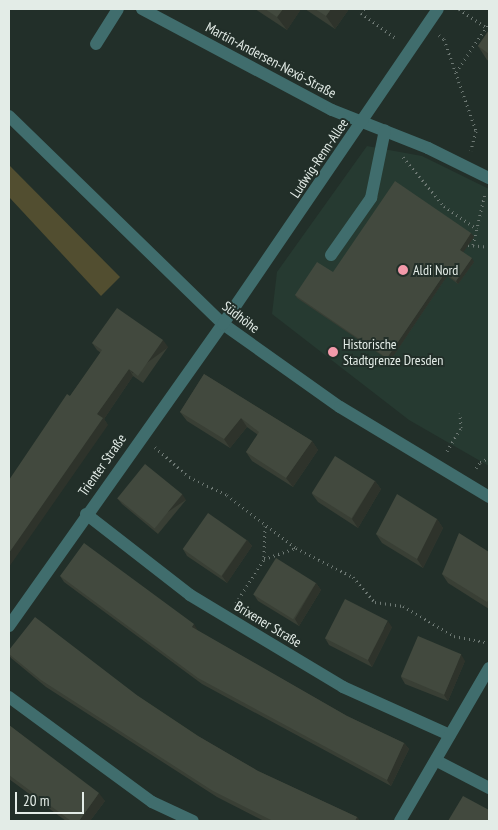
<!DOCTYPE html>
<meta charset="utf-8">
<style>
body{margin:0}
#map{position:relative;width:498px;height:830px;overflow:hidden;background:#222f29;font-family:"PT Sans Narrow",sans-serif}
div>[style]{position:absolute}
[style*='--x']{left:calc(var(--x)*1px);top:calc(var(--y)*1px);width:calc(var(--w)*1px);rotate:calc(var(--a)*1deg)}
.built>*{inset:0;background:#263a31}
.green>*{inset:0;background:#524e30}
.path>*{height:3px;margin-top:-1.5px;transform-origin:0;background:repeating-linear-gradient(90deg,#6e7974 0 1px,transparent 0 5px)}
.minor>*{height:12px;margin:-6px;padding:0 6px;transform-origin:6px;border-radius:6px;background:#406d6d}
.wall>*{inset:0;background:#393f35}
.shaded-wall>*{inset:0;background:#2e332b;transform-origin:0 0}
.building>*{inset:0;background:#42493e;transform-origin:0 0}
.dots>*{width:14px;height:14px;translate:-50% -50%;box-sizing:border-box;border:2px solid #222f29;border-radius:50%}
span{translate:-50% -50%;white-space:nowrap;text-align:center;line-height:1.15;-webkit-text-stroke:4px #222f29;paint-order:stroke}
.street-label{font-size:14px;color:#e3ece7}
.poi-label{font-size:14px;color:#e3ece7}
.left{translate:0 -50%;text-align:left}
.frame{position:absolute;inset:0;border:10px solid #e3ece7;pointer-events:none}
.scale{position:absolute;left:15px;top:792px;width:69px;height:22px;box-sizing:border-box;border:2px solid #e3ece7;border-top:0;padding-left:6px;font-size:15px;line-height:18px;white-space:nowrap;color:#e3ece7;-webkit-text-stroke:4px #222f29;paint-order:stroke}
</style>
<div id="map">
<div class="built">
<i style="clip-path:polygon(367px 146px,422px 156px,489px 189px,489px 466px,409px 420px,272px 314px,277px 272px)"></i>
</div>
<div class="green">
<i style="clip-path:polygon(9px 165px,120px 277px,101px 296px,9px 197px)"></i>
</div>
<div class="path">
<i style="--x:364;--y:9;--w:5;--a:127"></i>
<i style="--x:361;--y:13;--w:44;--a:35.8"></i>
<i style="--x:459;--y:9;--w:32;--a:34"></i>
<i style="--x:439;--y:35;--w:6;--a:39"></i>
<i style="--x:444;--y:39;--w:97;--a:70.8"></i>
<i style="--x:476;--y:131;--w:20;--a:105"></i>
<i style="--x:456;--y:72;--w:59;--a:-56"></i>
<i style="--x:403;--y:157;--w:64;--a:50.1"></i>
<i style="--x:444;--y:206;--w:40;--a:34.9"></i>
<i style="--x:468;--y:245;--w:21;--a:5"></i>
<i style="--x:473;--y:245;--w:53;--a:-77"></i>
<i style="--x:155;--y:447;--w:45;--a:41.4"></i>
<i style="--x:189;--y:477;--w:42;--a:25.3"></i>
<i style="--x:227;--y:495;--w:87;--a:37.5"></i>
<i style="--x:296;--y:548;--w:64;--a:27"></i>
<i style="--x:353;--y:577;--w:33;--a:49"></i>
<i style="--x:375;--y:602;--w:28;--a:8"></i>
<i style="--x:403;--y:606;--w:59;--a:30.5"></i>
<i style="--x:454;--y:636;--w:36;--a:11"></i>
<i style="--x:447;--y:451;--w:27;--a:-59"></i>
<i style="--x:461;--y:428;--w:15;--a:-94"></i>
<i style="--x:476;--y:468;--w:7;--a:-56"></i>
<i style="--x:480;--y:462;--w:10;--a:-24"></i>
<i style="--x:265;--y:526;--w:33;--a:92"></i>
<i style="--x:264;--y:559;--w:34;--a:-19"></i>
<i style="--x:236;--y:603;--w:52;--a:-57.5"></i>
</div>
<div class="minor">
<i style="--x:142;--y:9;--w:215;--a:28"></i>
<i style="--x:332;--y:110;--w:103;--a:21.6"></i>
<i style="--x:428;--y:148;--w:68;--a:26.2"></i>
<i style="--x:96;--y:44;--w:41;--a:-57.8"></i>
<i style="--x:9;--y:116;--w:298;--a:44.2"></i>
<i style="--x:223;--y:324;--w:143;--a:35.4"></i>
<i style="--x:340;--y:407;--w:174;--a:31.1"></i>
<i style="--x:331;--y:255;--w:70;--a:-54.9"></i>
<i style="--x:371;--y:198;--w:69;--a:-78.4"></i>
<i style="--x:86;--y:514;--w:132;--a:37.9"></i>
<i style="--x:190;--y:595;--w:179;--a:31"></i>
<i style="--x:343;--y:687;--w:117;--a:24.2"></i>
<i style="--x:9;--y:626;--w:370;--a:-54.7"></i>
<i style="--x:223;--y:324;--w:381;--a:-55.7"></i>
<i style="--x:9;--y:697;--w:177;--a:36.3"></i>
<i style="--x:152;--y:802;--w:45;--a:24.9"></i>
<i style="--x:437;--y:761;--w:59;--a:27.4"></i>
<i style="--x:400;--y:821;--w:177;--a:-59.8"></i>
</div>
<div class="wall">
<i style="clip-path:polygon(255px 9px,301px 9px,287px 30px)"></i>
<i style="clip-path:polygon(305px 9px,349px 9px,335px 29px)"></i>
<i style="clip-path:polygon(489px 30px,489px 61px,487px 60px,478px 46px)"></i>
<i style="clip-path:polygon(471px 233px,474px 237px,463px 252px,474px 262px,458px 284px,447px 276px,390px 361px,297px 298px,295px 295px,333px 272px)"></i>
<i style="clip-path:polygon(92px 343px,168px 347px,143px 383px,133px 376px,104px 419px,108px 425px,70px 396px,101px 353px,97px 350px)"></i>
<i style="clip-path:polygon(204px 374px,312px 441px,318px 450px,293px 487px,252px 461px,246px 452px,258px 435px,247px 427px,230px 448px,187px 421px,180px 412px)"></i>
<i style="clip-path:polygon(375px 481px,381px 489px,358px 528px,318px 502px,312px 494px)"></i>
<i style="clip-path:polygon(117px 498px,186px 500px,158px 534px,122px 504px)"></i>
<i style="clip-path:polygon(437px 519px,443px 528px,423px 568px,382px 543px,376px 534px)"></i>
<i style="clip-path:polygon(247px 540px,252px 546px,227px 583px,187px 556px,183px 549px)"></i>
<i style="clip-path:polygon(489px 552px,489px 609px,448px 583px,442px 574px)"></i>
<i style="clip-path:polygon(60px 576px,198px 631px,347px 716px,404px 743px,409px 749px,391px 786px,202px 684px,64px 582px)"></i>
<i style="clip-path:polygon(316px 583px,321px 590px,299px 626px,258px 601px,254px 595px)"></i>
<i style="clip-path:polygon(392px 627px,372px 667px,329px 645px,325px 638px)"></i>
<i style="clip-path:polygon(9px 650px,138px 696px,198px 736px,258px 771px,357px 817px,360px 821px,264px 821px,217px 797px,46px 687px,11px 658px,9px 655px)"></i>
<i style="clip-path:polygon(465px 661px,448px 701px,405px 684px,401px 677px)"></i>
<i style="clip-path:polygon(9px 725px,105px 801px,90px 821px,66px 821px,9px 779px)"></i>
</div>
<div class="shaded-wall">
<i style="clip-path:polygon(283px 9px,301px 9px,287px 30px,277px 17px)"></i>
<i style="clip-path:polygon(331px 9px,349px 9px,335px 29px,326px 16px)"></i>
<i style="clip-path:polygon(471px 233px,474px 237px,462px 254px,460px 250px)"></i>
<i style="clip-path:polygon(472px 258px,474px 262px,458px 284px,456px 281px)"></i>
<i style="clip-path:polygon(445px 273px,447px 276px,390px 361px,387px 358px)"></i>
<i style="left:163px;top:340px;width:9px;height:44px;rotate:54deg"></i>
<i style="clip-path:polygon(129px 369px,133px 376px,104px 419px,108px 425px,9px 567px,9px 553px,97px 414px)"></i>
<i style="clip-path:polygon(241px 418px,247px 427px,230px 448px,224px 439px)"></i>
<i style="clip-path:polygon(312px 441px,318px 450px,293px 487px,286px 478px)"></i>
<i style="clip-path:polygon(375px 481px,381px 489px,358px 528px,352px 519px)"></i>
<i style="left:182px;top:494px;width:7px;height:44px;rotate:56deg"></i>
<i style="clip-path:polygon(437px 519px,443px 528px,423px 568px,417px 559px)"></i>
<i style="clip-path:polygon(247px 540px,252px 546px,227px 583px,222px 576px)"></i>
<i style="clip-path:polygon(316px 583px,321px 590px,299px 626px,295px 619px)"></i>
<i style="clip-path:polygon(388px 621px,392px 627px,372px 667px,368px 660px)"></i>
<i style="clip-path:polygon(194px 624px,198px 631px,196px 634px,192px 627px)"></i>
<i style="clip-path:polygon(461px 654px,465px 661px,448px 701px,444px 695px)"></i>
<i style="clip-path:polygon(404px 743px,409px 749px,391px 786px,387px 780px)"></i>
<i style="clip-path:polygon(99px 793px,105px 801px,90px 821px,79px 821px)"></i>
<i style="clip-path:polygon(357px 817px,360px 821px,355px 821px)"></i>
</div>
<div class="building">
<i style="clip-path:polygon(265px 9px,283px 9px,277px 17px)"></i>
<i style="clip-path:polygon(315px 9px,331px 9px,326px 16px)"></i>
<i style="clip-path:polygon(489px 30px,489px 54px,478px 46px)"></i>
<i style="clip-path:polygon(395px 181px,471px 233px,460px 250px,472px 258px,456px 281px,445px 273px,387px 358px,295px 295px,317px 262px,333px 272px)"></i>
<i style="clip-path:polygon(117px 308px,163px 340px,138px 376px,129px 369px,97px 414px,103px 418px,9px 553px,9px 480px,67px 394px,70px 396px,102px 350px,92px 343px)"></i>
<i style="clip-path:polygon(204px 374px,312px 441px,286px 478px,246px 452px,259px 432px,241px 418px,224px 439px,180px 412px)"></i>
<i style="left:335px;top:456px;width:47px;height:44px;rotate:32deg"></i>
<i style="left:145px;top:464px;width:48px;height:44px;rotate:39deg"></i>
<i style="clip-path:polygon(397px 494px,437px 519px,417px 559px,376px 534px)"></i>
<i style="left:208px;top:513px;width:47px;height:44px;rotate:35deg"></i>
<i style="clip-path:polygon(459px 533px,489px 552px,489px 599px,487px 602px,442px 574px)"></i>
<i style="clip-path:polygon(84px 543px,194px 624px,192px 627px,347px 716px,404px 743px,387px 780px,198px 678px,60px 576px)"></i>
<i style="left:276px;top:558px;width:47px;height:43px;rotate:32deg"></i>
<i style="left:345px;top:599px;width:48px;height:44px;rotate:27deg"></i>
<i style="clip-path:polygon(35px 617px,138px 696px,198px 736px,258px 771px,357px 817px,355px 821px,273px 821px,213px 791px,41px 680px,9px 654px,9px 650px)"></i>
<i style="left:418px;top:636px;width:47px;height:44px;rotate:23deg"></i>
<i style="clip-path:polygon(9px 725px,99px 793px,79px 821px,71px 821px,9px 775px)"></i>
<i style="clip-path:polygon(463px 796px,489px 810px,489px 821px,448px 821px)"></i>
</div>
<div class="dots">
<i style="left:403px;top:270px;background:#f39aaa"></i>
<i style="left:333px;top:352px;background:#f39aaa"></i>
</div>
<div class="street-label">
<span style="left:271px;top:60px;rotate:28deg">Martin-Andersen-Nexö-Straße</span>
<span style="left:319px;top:158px;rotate:-56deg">Ludwig-Renn-Allee</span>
<span style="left:241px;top:317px;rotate:37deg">Südhöhe</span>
<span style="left:102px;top:465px;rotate:-55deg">Trienter Straße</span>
<span style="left:268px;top:624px;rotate:31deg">Brixener Straße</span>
</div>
<div class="poi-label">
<span class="left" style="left:413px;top:270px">Aldi Nord</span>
<span class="left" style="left:343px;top:352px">Historische<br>Stadtgrenze Dresden</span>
</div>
<div class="frame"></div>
<div class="scale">20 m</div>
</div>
